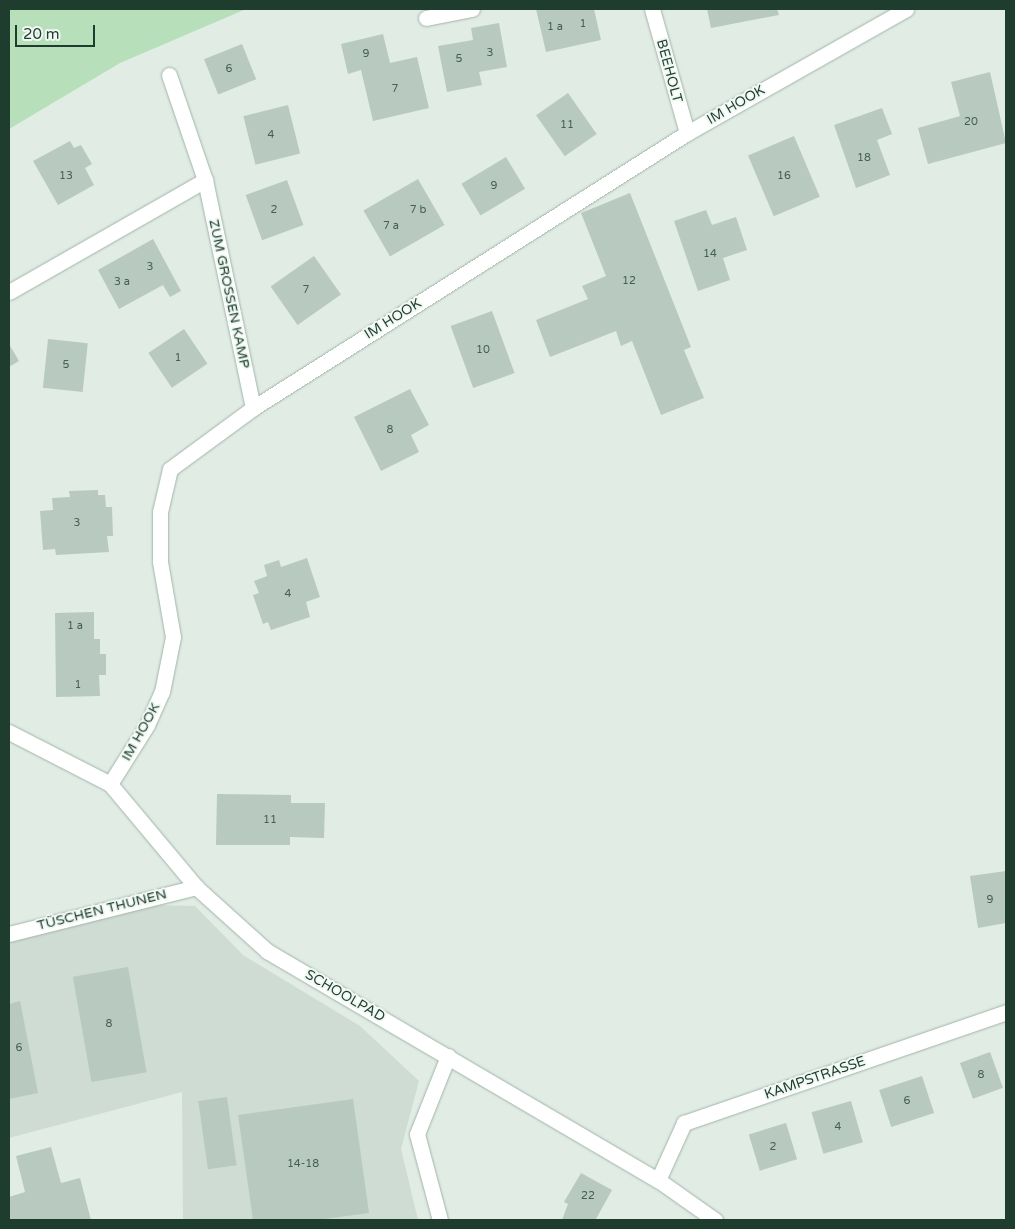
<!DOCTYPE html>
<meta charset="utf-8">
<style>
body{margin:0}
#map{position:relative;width:1015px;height:1229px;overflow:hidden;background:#e0ece4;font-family:"Varela Round",sans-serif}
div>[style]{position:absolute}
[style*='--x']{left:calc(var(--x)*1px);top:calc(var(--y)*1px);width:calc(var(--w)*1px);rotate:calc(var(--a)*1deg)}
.built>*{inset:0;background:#cedcd3}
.green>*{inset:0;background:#b7dfba}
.building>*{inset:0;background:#b8cabf;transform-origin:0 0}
.roads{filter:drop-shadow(0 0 1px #a2b4aa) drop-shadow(0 0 1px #a2b4aa)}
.minor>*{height:15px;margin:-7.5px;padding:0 7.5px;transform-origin:7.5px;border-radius:7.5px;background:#fff}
.tertiary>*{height:15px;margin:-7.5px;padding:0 7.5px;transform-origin:7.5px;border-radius:7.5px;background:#fff}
span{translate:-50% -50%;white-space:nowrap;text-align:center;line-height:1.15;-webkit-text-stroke:4px #f0f8f3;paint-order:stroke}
.number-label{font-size:11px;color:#456053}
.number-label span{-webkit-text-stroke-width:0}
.street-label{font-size:14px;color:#1f3d2f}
.frame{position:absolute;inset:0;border:10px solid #1f3d2f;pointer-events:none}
.scale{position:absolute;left:15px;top:25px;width:80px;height:22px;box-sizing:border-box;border:2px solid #1f3d2f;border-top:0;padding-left:6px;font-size:15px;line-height:18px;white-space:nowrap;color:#1f3d2f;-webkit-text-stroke:4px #f0f8f3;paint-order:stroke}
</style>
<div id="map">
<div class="built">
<i style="clip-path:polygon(150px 905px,195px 906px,243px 955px,360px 1026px,419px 1081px,401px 1149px,418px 1220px,183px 1220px,182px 1092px,9px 1138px,9px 940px)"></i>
</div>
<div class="green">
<i style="clip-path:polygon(9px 9px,246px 9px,120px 63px,9px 129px)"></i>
</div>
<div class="building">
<i style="clip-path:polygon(536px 9px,594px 9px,601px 40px,546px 52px)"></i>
<i style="clip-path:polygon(707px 9px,777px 9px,779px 15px,711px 28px)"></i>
<i style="clip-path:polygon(499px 23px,507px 67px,479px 72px,482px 85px,447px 92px,438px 46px,473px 40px,471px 28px)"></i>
<i style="clip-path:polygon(383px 34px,390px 63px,417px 57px,429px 108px,373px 121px,361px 70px,348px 74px,341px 44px)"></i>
<i style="left:242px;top:44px;width:38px;height:41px;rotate:68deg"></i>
<i style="clip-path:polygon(990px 72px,1006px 143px,928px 164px,918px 128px,960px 116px,951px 82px)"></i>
<i style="left:568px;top:93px;width:50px;height:39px;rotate:55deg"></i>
<i style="left:288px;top:105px;width:50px;height:46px;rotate:76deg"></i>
<i style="clip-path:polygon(882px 108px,892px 134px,877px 140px,890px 175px,856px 188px,834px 125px)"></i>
<i style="left:794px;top:136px;width:66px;height:50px;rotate:67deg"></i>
<i style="clip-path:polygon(70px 141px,74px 148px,81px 145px,92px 164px,85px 168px,94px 185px,58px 205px,33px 161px)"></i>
<i style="left:506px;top:157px;width:37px;height:52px;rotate:59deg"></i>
<i style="left:418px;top:179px;width:53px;height:63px;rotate:60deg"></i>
<i style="left:287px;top:180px;width:48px;height:44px;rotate:70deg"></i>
<i style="clip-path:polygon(630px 193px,691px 347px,684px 350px,704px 398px,661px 415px,632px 341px,621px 346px,616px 331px,550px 357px,536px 320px,588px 299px,582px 286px,606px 276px,581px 213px)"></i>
<i style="clip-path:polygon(706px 210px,712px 225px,736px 217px,747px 250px,723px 258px,730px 280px,698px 291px,674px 221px)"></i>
<i style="clip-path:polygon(153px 239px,181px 291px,170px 297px,163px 285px,119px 309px,98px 270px)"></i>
<i style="left:314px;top:256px;width:47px;height:53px;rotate:55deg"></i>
<i style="left:492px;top:311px;width:66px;height:44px;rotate:70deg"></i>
<i style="left:184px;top:329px;width:42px;height:43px;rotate:56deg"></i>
<i style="left:48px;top:339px;width:40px;height:49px;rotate:6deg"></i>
<i style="clip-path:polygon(9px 344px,19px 361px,9px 367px)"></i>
<i style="clip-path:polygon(410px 389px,429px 425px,411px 435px,419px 452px,381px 471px,354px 417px)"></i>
<i style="clip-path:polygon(98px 490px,98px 495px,105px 495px,106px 507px,112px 507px,113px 536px,107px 536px,109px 552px,56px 555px,55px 549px,43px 550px,40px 511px,53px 510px,52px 498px,70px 497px,69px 491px)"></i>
<i style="clip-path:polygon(307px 558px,320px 597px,306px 602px,310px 617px,271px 630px,268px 622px,263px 624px,253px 595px,259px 593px,254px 581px,267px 576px,264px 565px,279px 560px,281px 567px)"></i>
<i style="clip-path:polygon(94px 612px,94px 639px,100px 639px,100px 654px,106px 654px,106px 675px,99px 675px,100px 696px,56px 697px,55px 613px)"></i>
<i style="clip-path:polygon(217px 794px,291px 795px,291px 803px,325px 803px,324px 838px,290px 837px,290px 845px,216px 845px)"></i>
<i style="clip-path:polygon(1006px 871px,1006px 923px,978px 928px,970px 876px)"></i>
<i style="left:128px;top:967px;width:107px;height:56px;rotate:80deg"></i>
<i style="clip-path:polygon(20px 1001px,38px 1093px,9px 1099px,9px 1004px)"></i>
<i style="left:990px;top:1052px;width:38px;height:32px;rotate:70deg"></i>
<i style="left:922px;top:1076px;width:39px;height:45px;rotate:72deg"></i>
<i style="left:227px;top:1097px;width:69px;height:29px;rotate:82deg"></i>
<i style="clip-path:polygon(353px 1099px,369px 1213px,317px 1220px,253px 1220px,238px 1115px)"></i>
<i style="left:851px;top:1101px;width:43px;height:41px;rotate:74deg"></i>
<i style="left:786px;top:1123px;width:38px;height:39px;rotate:73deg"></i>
<i style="clip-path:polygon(51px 1147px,61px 1183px,80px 1178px,91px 1220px,9px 1220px,9px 1197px,25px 1192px,16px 1156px)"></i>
<i style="clip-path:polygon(581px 1173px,612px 1190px,596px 1219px,562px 1220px,568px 1204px,564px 1202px)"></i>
</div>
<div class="roads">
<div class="minor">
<i style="--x:652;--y:9;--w:129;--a:74.2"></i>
<i style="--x:426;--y:18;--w:47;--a:-11.1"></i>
<i style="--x:169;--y:75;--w:111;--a:71.1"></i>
<i style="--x:205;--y:180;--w:233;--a:78.1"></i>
<i style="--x:9;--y:292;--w:226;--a:-29.7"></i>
<i style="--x:110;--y:784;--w:70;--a:-57.9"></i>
<i style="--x:147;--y:725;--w:36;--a:-66"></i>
<i style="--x:162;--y:692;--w:56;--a:-78.7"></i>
<i style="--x:173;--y:637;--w:76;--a:-99.8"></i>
<i style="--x:160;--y:562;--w:50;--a:-90"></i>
<i style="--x:160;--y:512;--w:44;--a:-76.9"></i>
<i style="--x:170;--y:469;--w:103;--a:-36.3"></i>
<i style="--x:253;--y:408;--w:514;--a:-32.36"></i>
<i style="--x:687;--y:133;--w:252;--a:-29.5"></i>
<i style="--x:9;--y:934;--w:193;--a:-14.1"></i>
<i style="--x:658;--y:1180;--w:63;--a:-65.5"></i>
<i style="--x:684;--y:1123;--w:341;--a:-19"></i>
<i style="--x:440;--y:1220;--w:89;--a:-105"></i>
<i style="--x:417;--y:1134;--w:84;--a:-68.3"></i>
</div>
<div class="tertiary">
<i style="--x:9;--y:732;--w:114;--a:27.2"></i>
<i style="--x:110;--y:784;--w:134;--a:50.1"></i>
<i style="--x:196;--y:887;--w:96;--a:42"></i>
<i style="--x:267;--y:951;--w:453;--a:30.4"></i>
<i style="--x:658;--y:1180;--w:70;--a:35.1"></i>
</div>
</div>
<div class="number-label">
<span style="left:583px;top:24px">1</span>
<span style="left:555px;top:27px">1 a</span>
<span style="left:490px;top:53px">3</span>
<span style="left:366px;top:54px">9</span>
<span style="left:459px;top:59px">5</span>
<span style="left:229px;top:69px">6</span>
<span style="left:395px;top:89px">7</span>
<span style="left:971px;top:122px">20</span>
<span style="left:567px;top:125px">11</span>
<span style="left:271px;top:135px">4</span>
<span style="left:864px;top:158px">18</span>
<span style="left:66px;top:176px">13</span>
<span style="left:784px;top:176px">16</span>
<span style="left:494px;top:186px">9</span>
<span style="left:274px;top:210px">2</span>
<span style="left:418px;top:210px">7 b</span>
<span style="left:391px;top:226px">7 a</span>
<span style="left:710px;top:254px">14</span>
<span style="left:150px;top:267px">3</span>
<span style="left:629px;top:281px">12</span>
<span style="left:122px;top:282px">3 a</span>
<span style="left:306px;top:290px">7</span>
<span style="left:483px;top:350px">10</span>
<span style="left:178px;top:358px">1</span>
<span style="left:66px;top:365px">5</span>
<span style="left:390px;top:430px">8</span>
<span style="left:77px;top:523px">3</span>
<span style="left:288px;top:594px">4</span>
<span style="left:75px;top:626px">1 a</span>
<span style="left:78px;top:685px">1</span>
<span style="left:270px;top:820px">11</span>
<span style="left:990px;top:900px">9</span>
<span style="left:109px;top:1024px">8</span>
<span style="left:19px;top:1048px">6</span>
<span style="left:981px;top:1075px">8</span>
<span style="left:907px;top:1101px">6</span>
<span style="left:838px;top:1127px">4</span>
<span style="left:773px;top:1147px">2</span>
<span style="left:303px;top:1164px">14-18</span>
<span style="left:588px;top:1196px">22</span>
</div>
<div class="street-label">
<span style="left:669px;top:71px;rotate:75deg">BEEHOLT</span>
<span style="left:736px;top:105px;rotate:-30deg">IM HOOK</span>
<span style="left:229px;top:294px;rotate:78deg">ZUM GROSSEN KAMP</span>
<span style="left:393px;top:319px;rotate:-32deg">IM HOOK</span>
<span style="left:141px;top:732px;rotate:-61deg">IM HOOK</span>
<span style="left:102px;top:910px;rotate:-14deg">TÜSCHEN THUNEN</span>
<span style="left:345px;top:996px;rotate:30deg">SCHOOLPAD</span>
<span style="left:815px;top:1078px;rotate:-19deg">KAMPSTRASSE</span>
</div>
<div class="frame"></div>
<div class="scale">20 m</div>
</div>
